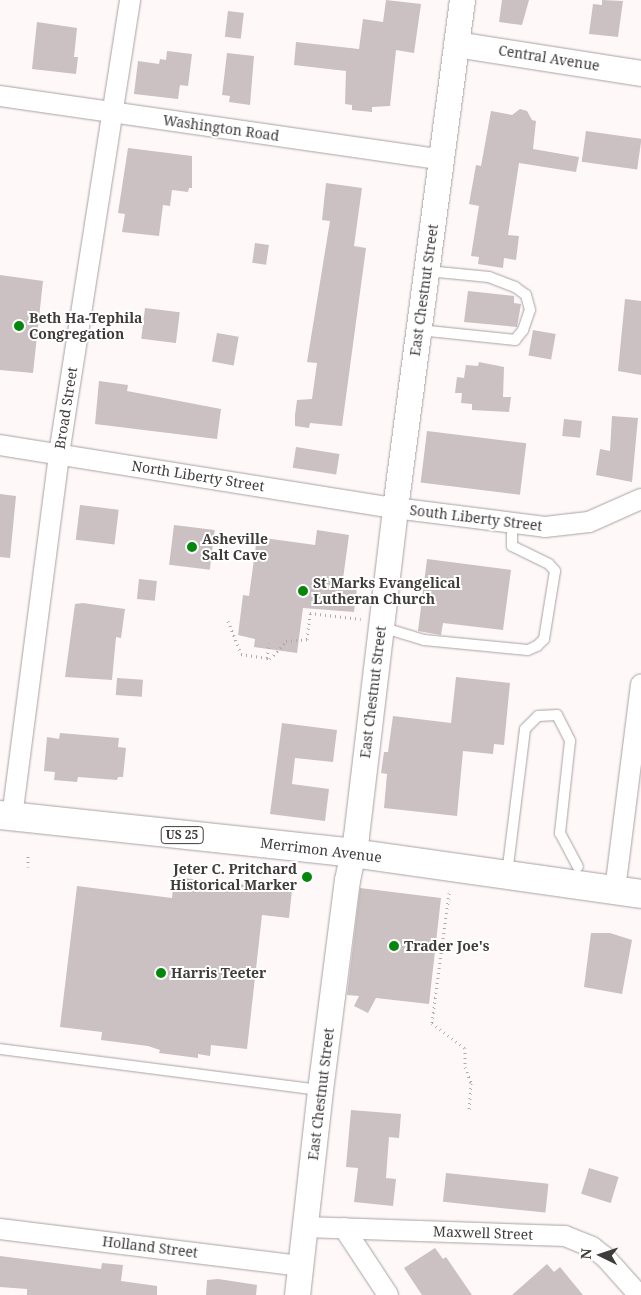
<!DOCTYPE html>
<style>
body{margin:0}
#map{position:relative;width:641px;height:1295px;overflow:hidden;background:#fef8f9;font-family:"Noto Serif",serif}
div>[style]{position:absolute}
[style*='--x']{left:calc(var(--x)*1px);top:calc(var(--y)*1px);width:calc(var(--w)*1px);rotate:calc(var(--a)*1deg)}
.building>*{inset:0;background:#cbc0c2;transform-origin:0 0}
.path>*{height:3px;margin-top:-1.5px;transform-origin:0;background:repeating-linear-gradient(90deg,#afaaab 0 1px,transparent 0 5px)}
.roads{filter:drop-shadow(0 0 1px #aaa1a2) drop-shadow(0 0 1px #aaa1a2)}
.service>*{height:10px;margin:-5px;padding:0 5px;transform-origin:5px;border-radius:5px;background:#fff}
.minor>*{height:20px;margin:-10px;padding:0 10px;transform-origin:10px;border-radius:10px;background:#fff}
.tertiary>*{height:25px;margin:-12.5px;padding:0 12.5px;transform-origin:12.5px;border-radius:12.5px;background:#fff}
.primary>*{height:28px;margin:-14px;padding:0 14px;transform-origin:14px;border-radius:14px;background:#fff}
.dots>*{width:14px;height:14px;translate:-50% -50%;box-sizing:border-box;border:2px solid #fff;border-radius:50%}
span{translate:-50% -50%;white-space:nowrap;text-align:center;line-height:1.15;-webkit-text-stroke:4px #fff;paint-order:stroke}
.shield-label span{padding:1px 4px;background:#fff;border:1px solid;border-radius:4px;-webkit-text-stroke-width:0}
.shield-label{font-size:12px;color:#403c3c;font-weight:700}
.street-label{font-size:14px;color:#403c3c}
.poi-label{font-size:14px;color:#403c3c;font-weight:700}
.left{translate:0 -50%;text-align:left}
.right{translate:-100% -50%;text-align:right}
.north{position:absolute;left:576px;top:1230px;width:50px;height:50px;-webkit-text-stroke:4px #fff;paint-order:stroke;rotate:274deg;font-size:14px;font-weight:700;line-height:20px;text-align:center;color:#403c3c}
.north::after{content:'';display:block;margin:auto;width:18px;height:22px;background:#403c3c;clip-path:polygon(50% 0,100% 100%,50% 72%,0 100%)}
</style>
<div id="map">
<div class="building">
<i style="clip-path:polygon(386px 0,421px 4px,414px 53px,396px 50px,390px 106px,372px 107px,372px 112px,352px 110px,352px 105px,345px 104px,346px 71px,294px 65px,296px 42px,359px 49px,363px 19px,383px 22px)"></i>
<i style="clip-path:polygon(502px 0,529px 0,522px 25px,499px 22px)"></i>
<i style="clip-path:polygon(602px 0,623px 1px,618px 37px,589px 34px,593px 4px,602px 5px)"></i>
<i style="left:228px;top:11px;width:16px;height:26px;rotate:7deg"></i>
<i style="clip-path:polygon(37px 22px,77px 28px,74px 57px,78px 57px,76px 74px,32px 69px)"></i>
<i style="clip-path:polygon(167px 51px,192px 54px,188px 86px,180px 85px,178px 99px,134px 94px,138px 61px,159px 64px,160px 59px,166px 60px)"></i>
<i style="clip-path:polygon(227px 53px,254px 56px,250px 105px,229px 102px,230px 96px,222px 95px)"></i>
<i style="clip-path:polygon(520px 109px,527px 111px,532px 120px,536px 121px,533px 149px,579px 157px,576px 172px,519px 163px,508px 235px,519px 236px,516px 260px,504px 258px,503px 268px,478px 264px,479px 257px,471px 256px,479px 206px,469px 204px,476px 165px,481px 166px,491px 111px,512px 115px)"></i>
<i style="left:586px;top:131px;width:56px;height:31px;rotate:8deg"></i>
<i style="clip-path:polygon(128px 148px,192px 156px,192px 188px,189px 188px,188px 192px,172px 190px,170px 206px,163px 205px,159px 236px,122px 232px,125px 214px,118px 213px)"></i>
<i style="clip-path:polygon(326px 183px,362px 188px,354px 246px,366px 248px,342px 426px,310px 423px,309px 428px,295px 426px,295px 415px,297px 400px,312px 399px,317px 363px,307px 362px,330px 221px,322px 220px)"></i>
<i style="left:255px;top:243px;width:14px;height:20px;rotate:8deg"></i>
<i style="clip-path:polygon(0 275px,43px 281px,33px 373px,0 370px)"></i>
<i style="clip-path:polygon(468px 291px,514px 296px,514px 303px,521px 304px,517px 327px,464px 322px)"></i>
<i style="clip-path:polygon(625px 299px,641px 301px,641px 375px,618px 371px)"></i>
<i style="left:145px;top:308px;width:35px;height:31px;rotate:7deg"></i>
<i style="left:533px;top:330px;width:23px;height:26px;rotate:10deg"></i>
<i style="left:217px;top:333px;width:22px;height:29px;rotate:10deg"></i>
<i style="clip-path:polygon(479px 362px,504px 367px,503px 397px,511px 397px,509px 412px,472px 410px,472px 404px,461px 403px,462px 393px,455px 393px,457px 377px,464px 378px,466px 365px,478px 366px)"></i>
<i style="clip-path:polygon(99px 381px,128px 385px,127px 391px,221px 409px,217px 439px,95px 424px)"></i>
<i style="clip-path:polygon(612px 416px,638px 418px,632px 482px,596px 475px,600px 449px,610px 451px)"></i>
<i style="left:564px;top:419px;width:18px;height:17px;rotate:6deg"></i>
<i style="left:427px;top:431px;width:100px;height:52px;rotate:7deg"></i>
<i style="left:296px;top:447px;width:44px;height:21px;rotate:9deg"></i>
<i style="clip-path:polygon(0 494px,16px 496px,10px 558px,0 557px)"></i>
<i style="left:80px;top:505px;width:39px;height:35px;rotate:7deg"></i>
<i style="left:174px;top:525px;width:41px;height:40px;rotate:7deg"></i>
<i style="clip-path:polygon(317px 530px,349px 535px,342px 586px,357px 588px,354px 612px,303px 608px,297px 653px,254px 647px,255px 639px,238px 635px,243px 595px,249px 596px,257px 537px,315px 545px)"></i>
<i style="clip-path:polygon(427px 559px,511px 570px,503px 630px,443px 623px,441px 635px,418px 631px)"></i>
<i style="left:139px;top:579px;width:18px;height:20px;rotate:6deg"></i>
<i style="clip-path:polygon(83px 603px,125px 609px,121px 638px,116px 637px,112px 680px,65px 677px,75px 604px)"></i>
<i style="clip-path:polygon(456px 677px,510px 683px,504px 745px,494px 744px,493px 754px,463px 751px,457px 816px,384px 808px,387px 774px,381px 773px,384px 752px,388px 752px,393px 716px,451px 723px)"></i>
<i style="left:117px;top:678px;width:26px;height:17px;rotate:4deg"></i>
<i style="clip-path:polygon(282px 723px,337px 730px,333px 762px,295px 758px,292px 784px,329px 789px,325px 821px,270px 814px)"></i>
<i style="clip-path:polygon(60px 733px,119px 738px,118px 747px,126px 748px,123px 777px,118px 777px,117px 780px,78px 777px,77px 782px,54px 780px,55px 772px,44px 771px,47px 737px,59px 739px)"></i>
<i style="clip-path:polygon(174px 877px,292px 890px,289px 918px,262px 915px,247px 1049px,211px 1045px,210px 1056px,198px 1054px,198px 1058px,159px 1053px,160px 1050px,148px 1046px,101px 1040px,102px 1032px,60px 1027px,77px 886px,172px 898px)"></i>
<i style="clip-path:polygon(360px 888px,441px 898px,429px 1004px,376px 998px,368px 1013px,354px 1006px,359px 996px,347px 995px)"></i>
<i style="clip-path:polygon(591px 933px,610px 933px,632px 940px,622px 994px,584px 987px)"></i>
<i style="clip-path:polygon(351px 1110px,401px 1114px,399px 1138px,389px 1137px,386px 1178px,396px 1179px,393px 1206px,354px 1202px,358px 1168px,346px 1167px)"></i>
<i style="left:589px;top:1168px;width:31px;height:27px;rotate:17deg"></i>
<i style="left:446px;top:1173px;width:103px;height:29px;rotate:6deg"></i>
<i style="clip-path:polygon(435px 1248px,443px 1259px,446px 1257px,472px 1295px,422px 1295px,404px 1268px)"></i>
<i style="clip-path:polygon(0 1256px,101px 1269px,102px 1263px,123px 1265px,121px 1281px,157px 1286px,157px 1295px,27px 1295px,27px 1289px,0 1287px)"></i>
<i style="clip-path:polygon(547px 1264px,554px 1272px,560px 1267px,583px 1295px,512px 1295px)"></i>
<i style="clip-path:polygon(218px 1279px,257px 1285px,256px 1295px,206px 1295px,207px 1280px)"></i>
</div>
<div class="path">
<i style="--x:228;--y:621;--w:35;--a:68"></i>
<i style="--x:241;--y:654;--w:26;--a:9"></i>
<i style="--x:267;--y:658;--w:15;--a:-82"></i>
<i style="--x:267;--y:658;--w:3;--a:18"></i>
<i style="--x:270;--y:659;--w:24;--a:-48"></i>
<i style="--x:286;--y:641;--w:21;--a:-5"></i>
<i style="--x:307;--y:639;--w:26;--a:-83"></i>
<i style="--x:310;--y:613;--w:51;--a:6.7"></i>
<i style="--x:28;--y:867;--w:14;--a:-90"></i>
<i style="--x:449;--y:893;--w:131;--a:97.5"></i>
<i style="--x:432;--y:1023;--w:41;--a:37.1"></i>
<i style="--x:465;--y:1048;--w:19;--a:90"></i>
<i style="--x:465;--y:1067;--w:17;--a:69"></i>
<i style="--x:471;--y:1083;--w:28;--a:94"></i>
</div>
<div class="roads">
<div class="service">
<i style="--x:419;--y:330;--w:97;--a:5.9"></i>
<i style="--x:515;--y:340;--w:13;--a:-51"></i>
<i style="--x:523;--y:330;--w:21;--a:-71"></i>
<i style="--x:530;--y:310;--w:16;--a:-105"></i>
<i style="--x:526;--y:295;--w:14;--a:-144"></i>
<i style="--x:515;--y:287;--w:28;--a:-159"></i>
<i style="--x:489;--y:277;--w:62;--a:-174.5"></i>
<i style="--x:381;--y:627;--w:45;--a:16.8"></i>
<i style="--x:424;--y:640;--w:104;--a:5.5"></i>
<i style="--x:528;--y:650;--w:10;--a:-24"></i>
<i style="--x:537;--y:646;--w:10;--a:-45"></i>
<i style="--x:544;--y:639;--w:69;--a:-80.8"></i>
<i style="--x:555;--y:571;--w:9;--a:-131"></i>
<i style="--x:549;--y:564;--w:41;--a:-154.1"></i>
<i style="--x:512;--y:546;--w:23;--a:-90"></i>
<i style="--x:507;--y:874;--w:146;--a:-82.9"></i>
<i style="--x:525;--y:729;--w:18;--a:-45"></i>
<i style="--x:538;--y:716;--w:19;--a:-3"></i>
<i style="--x:557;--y:715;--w:29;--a:63"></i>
<i style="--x:570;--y:741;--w:93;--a:96.2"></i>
<i style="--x:560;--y:833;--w:38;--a:62"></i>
<i style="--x:0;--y:1049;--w:323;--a:7.3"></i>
</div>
<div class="minor">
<i style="--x:0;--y:96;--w:447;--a:8.2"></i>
<i style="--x:0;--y:445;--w:400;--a:9.1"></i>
<i style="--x:395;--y:508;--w:151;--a:7.2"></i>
<i style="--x:545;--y:527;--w:44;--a:-6.5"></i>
<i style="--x:589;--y:522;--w:57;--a:-23.9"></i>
<i style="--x:12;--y:817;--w:366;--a:-82.6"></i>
<i style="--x:59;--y:454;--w:460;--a:-81.1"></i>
<i style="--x:615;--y:890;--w:207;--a:-82.8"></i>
<i style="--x:304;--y:1227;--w:261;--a:2"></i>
<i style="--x:565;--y:1236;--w:29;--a:22"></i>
<i style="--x:592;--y:1247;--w:16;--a:38"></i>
<i style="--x:605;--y:1257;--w:51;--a:48.2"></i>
<i style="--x:344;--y:1228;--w:80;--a:56.7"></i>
<i style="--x:0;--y:1229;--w:302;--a:7"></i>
</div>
<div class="tertiary">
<i style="--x:456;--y:44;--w:187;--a:8.9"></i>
<i style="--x:297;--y:1295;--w:206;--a:-83.6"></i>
<i style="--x:320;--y:1090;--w:212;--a:-82.7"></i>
<i style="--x:347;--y:880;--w:45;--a:-78.4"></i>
<i style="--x:356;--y:836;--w:330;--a:-83.2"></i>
<i style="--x:395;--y:508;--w:512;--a:-82.49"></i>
</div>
<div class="primary">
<i style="--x:0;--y:815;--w:355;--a:6.1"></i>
<i style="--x:353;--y:853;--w:291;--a:8.1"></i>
</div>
</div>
<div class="dots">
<i style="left:19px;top:326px;background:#05870d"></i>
<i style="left:192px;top:547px;background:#05870d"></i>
<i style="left:303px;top:591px;background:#05870d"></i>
<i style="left:307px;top:877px;background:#05870d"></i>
<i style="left:394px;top:946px;background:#05870d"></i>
<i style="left:161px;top:973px;background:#05870d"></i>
</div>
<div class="shield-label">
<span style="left:182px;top:835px">US 25</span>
</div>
<div class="street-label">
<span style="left:549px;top:58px;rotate:9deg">Central Avenue</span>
<span style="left:221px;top:128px;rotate:8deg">Washington Road</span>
<span style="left:424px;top:290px;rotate:-82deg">East Chestnut Street</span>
<span style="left:66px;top:408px;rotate:-81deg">Broad Street</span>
<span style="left:198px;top:476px;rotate:9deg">North Liberty Street</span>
<span style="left:476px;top:518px;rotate:7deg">South Liberty Street</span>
<span style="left:373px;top:692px;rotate:-83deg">East Chestnut Street</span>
<span style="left:321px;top:850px;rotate:7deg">Merrimon Avenue</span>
<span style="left:321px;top:1094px;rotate:-83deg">East Chestnut Street</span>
<span style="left:483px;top:1233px;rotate:2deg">Maxwell Street</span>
<span style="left:150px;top:1247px;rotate:7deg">Holland Street</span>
</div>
<div class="poi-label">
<span class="left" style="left:29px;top:326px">Beth Ha-Tephila<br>Congregation</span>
<span class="left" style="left:202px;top:547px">Asheville<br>Salt Cave</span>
<span class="left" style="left:313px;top:591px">St Marks Evangelical<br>Lutheran Church</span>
<span class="right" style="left:297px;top:877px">Jeter C. Pritchard<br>Historical Marker</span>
<span class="left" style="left:404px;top:946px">Trader Joe's</span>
<span class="left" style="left:171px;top:973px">Harris Teeter</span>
</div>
<div class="north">N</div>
</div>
